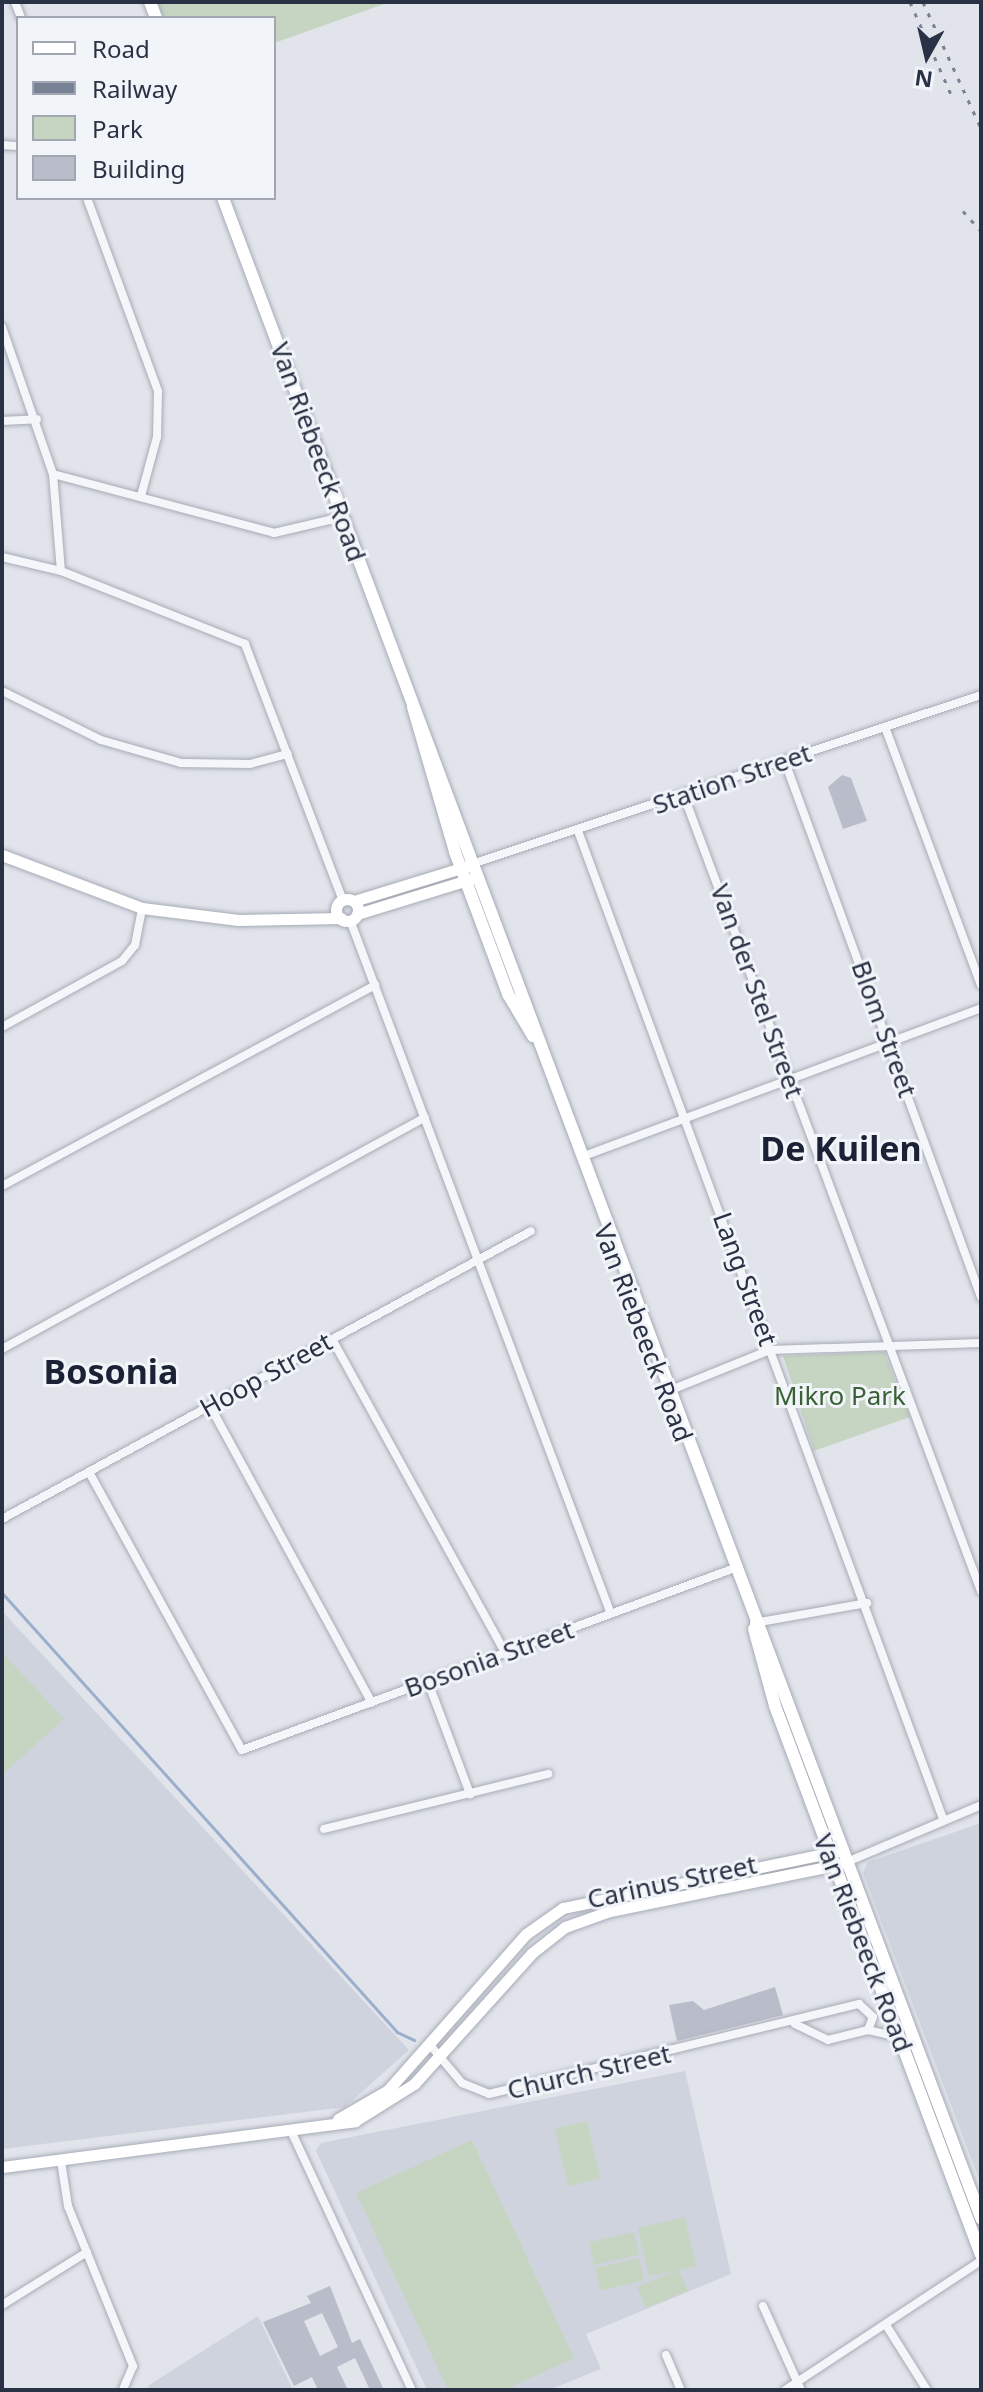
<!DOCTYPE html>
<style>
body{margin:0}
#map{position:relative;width:983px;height:2392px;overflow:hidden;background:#e1e4eb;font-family:"Noto Sans",sans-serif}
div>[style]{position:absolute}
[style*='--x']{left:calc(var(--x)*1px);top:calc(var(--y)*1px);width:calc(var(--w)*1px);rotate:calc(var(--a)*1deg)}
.built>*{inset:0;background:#cfd3dd}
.green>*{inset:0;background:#c6d5c2;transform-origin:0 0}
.stream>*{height:3px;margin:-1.5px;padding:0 1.5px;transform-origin:1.5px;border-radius:1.5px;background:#9bafcd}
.building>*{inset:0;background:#b8bdc9}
.roads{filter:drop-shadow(0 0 2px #a6abb6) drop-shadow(0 0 2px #a6abb6)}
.street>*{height:8px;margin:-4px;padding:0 4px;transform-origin:4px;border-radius:4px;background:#f5f6f9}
.secondary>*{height:11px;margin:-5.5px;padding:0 5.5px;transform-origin:5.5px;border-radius:5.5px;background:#fff}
.secondary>.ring{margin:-5.5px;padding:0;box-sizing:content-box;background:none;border:11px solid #fff;border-radius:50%}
.primary>*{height:12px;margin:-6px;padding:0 6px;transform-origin:6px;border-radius:6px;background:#fff}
.rail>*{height:3px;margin-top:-1.5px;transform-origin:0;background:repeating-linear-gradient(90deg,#7a8295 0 4px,transparent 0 12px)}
span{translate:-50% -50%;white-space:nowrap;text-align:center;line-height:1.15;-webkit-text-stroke:6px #f1f4f8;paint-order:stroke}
.street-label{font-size:26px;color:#293144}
.park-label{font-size:26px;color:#3a6035}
.district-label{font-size:34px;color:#1b2235;font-weight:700}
.frame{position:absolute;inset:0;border:4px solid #293144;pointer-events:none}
.legend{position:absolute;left:16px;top:16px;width:260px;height:184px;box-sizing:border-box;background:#f1f4f8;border:2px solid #a1a6b0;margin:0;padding:10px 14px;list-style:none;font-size:24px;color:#293144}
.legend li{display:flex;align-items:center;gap:16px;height:40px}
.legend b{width:40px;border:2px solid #a1a6b0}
.north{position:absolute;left:887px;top:16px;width:80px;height:80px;-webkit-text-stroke:6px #f1f4f8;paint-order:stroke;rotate:188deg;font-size:22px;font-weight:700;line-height:32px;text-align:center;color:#293144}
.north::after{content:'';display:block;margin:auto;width:28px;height:36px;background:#293144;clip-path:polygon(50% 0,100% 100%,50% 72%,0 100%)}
</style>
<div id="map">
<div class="built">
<i style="clip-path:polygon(2px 1611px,409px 2050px,345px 2107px,2px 2149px)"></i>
<i style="clip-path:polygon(981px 1823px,981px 2184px,863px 1873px,868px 1862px)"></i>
<i style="clip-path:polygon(685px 2071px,731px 2274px,586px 2334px,601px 2369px,549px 2390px,427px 2390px,316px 2151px,321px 2143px)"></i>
<i style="clip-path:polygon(258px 2316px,293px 2390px,147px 2390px,149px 2385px)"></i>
</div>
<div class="green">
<i style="clip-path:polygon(150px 2px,390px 2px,274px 43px,274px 18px,156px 18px)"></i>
<i style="clip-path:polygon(884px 1352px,910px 1417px,814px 1451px,783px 1356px)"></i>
<i style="clip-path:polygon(2px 1652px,64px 1719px,3px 1774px,2px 1773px)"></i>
<i style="left:587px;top:2121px;width:59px;height:33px;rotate:77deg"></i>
<i style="clip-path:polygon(472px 2140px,574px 2358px,505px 2390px,448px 2390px,356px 2193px)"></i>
<i style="clip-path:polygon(685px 2217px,696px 2266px,679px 2270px,688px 2291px,646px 2308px,637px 2287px,675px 2271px,649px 2276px,638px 2228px)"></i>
<i style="left:634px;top:2232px;width:23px;height:46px;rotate:77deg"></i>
<i style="left:639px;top:2258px;width:23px;height:45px;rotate:77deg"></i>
</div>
<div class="stream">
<i style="--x:2;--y:1593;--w:591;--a:48.02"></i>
<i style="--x:397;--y:2032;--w:19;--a:25"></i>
</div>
<div class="building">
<i style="clip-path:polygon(842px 775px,851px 778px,867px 821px,843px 829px,828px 787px)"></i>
<i style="clip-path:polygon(775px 1987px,783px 2015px,677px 2041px,669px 2005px,693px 2001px,704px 2010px)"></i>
<i style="clip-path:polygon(evenodd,330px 2286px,352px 2343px,360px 2339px,384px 2390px,370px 2390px,355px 2358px,337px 2367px,348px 2390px,318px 2390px,312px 2377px,294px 2386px,263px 2322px,311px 2303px,307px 2296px,330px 2286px,322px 2313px,338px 2347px,320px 2356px,304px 2321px,322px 2313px)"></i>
</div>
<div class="roads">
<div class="street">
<i style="--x:15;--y:2;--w:17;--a:69"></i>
<i style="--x:2;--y:145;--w:16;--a:4"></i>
<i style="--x:87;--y:198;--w:206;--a:69.8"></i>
<i style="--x:158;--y:391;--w:46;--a:91.2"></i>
<i style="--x:157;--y:437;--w:61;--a:105.2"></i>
<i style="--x:2;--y:327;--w:156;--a:70.9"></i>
<i style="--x:53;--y:474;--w:97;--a:85.3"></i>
<i style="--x:2;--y:421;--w:35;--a:-3"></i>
<i style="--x:53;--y:474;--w:229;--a:14.9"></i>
<i style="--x:274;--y:533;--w:70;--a:-13.2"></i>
<i style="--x:2;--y:557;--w:61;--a:13.3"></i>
<i style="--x:61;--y:571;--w:198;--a:21.6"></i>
<i style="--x:245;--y:644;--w:274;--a:69.1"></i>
<i style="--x:2;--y:691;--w:110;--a:26.3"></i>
<i style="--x:101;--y:740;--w:83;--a:16"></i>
<i style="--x:181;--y:763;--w:69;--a:0.8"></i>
<i style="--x:250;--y:764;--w:39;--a:-15"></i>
<i style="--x:885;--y:727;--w:275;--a:69.6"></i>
<i style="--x:785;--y:762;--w:570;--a:69.88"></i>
<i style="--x:684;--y:796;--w:849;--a:69.52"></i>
<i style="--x:578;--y:831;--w:1053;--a:69.72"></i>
<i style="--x:472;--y:864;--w:536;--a:-18.37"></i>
<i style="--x:350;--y:920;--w:741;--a:69.39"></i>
<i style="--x:2;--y:1027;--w:137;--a:-28.8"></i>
<i style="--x:122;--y:961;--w:21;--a:-51"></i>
<i style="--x:135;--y:945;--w:38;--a:-79"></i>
<i style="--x:581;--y:1157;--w:427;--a:-20.4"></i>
<i style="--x:2;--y:1186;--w:424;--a:-28.3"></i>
<i style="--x:332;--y:1339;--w:359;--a:61.1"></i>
<i style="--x:2;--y:1349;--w:482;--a:-28.7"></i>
<i style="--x:666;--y:1392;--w:112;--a:-22"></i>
<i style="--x:770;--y:1350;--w:211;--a:-1.9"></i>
<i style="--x:210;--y:1406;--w:338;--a:61.4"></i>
<i style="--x:89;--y:1472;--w:317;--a:61.2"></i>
<i style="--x:242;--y:1750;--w:522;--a:-20.27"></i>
<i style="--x:2;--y:1519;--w:602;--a:-28.56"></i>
<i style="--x:754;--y:1623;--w:115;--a:-10"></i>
<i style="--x:428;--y:1682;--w:120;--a:69.4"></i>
<i style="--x:324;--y:1829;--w:231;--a:-13.8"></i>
<i style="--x:847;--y:1862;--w:146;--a:-23"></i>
<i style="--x:868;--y:2030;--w:31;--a:13"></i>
<i style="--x:430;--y:2045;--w:50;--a:49.9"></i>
<i style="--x:462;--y:2083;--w:29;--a:22"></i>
<i style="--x:489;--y:2094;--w:381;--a:-13.7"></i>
<i style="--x:859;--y:2004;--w:19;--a:43"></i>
<i style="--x:873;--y:2017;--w:14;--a:111"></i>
<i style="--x:868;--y:2030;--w:41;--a:166"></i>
<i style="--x:828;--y:2040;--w:37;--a:-154"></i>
<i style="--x:292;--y:2133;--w:284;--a:65"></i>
<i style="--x:61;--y:2161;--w:46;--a:81.2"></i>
<i style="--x:68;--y:2206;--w:173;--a:67.9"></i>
<i style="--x:133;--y:2366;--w:26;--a:113"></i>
<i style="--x:2;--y:2305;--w:100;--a:-31.9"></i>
<i style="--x:763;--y:2306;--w:92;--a:65.7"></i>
<i style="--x:886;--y:2325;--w:77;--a:57.8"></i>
<i style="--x:666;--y:2355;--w:38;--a:67"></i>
<i style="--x:785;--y:2390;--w:235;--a:-33.4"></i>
</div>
<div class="secondary">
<i style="--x:2;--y:855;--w:150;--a:20.7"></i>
<i style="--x:142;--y:908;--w:97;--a:7.1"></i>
<i style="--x:238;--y:920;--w:103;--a:-1.1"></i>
<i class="ring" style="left:336px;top:899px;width:11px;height:11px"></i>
<i style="--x:354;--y:901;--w:119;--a:-17.1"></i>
<i style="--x:357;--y:914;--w:126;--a:-17.1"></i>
<i style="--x:338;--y:2119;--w:58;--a:-30.1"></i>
<i style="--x:388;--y:2090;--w:208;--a:-48.5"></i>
<i style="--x:526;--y:1934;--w:45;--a:-35.1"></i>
<i style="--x:563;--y:1908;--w:286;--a:-11.7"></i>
<i style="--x:2;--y:2167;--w:356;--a:-7.4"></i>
<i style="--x:355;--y:2121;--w:70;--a:-32.1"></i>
<i style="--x:414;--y:2084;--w:176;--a:-48"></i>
<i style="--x:532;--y:1953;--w:42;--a:-38.2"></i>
<i style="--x:565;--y:1927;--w:48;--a:-19.6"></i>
<i style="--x:610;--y:1911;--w:235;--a:-11.5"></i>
</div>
<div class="primary">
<i style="--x:150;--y:2;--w:17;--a:69"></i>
<i style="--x:223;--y:198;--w:2158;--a:69.43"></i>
<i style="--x:413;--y:707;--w:151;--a:73.8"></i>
<i style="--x:455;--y:852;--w:152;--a:69.5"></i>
<i style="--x:508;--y:994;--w:49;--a:59.2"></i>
<i style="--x:754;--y:1629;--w:80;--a:74.7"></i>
<i style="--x:775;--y:1706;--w:586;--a:69.43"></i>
</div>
</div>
<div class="rail">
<i style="--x:910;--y:2;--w:101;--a:66"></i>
<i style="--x:923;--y:2;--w:139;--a:65.3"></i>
<i style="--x:963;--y:211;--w:27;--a:48"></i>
</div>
<div class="street-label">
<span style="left:318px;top:452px;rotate:70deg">Van Riebeeck Road</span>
<span style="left:732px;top:779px;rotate:-19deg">Station Street</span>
<span style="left:757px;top:991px;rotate:70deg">Van der Stel Street</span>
<span style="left:884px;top:1029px;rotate:70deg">Blom Street</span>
<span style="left:745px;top:1279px;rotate:70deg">Lang Street</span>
<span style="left:643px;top:1333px;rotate:69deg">Van Riebeeck Road</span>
<span style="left:266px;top:1375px;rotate:-29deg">Hoop Street</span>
<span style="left:489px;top:1659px;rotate:-20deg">Bosonia Street</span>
<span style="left:672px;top:1882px;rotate:-12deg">Carinus Street</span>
<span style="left:863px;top:1943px;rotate:69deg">Van Riebeeck Road</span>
<span style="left:589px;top:2072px;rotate:-13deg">Church Street</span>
</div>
<div class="park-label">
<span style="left:840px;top:1396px">Mikro Park</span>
</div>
<div class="district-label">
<span style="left:841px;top:1149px">De Kuilen</span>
<span style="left:111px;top:1372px">Bosonia</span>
</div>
<div class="frame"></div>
<ul class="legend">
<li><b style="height:10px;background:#fff"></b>Road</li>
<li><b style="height:10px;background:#7a8295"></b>Railway</li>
<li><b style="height:22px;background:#c6d5c2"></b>Park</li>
<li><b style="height:22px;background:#b8bdc9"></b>Building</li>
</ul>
<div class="north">N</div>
</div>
